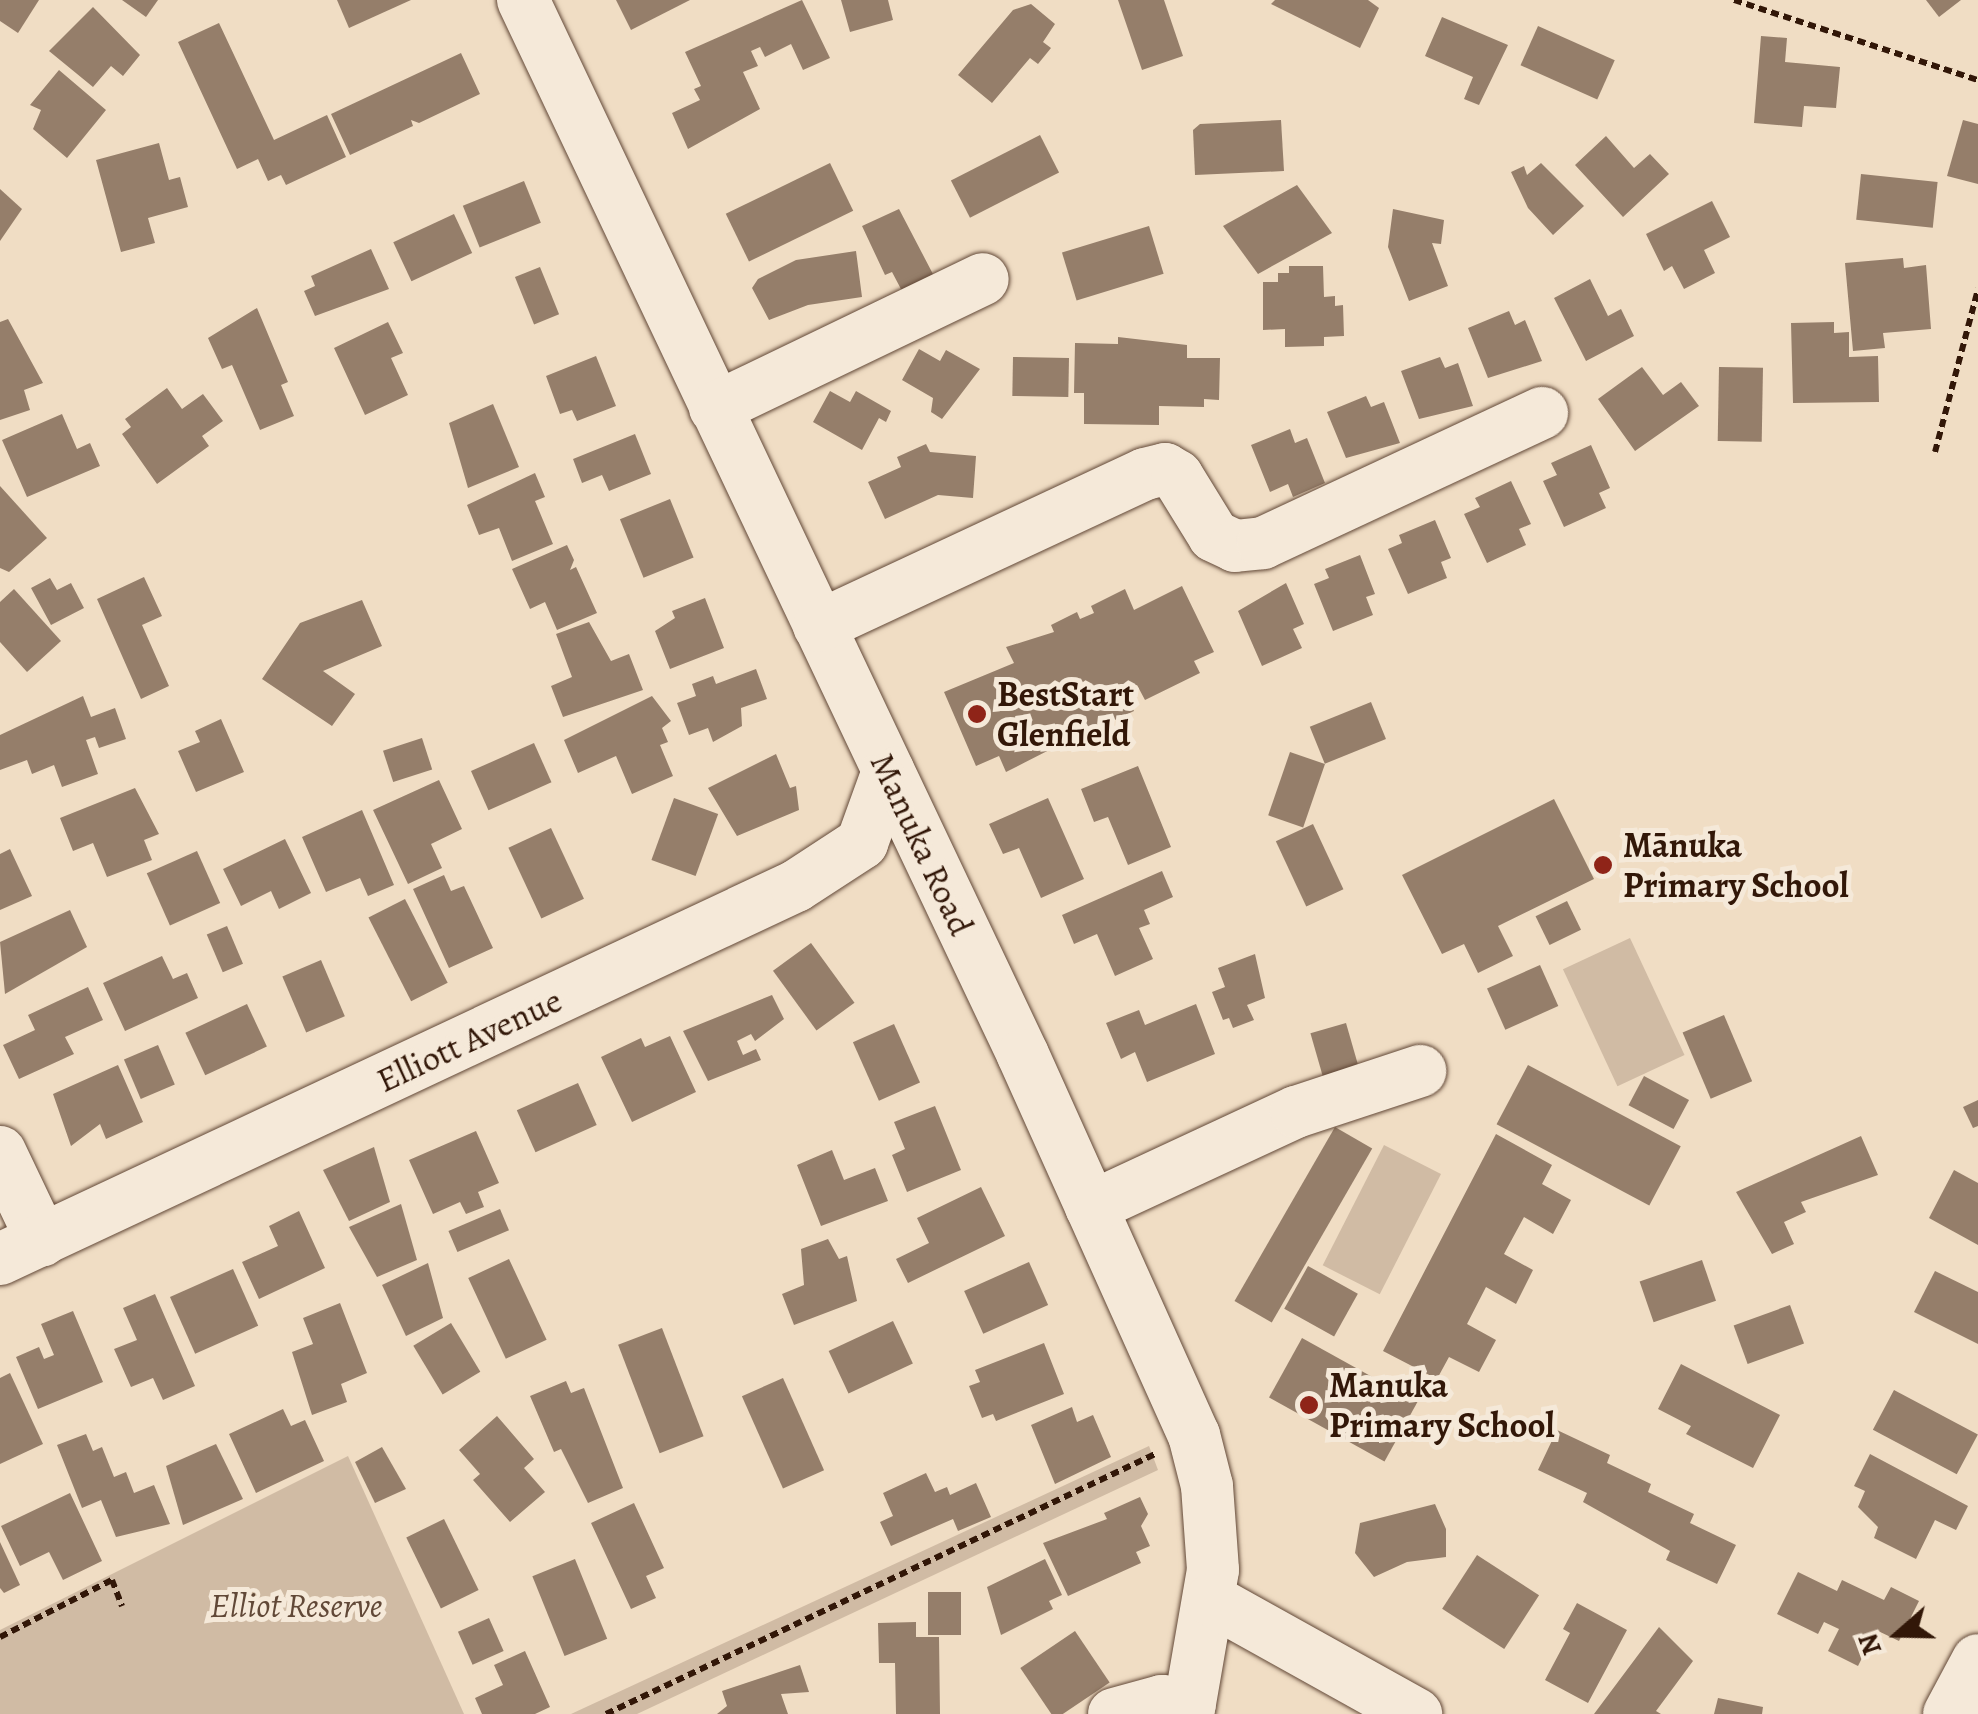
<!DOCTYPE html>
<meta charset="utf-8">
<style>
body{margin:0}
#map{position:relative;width:1978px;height:1714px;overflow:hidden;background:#f0ddc4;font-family:Alegreya,serif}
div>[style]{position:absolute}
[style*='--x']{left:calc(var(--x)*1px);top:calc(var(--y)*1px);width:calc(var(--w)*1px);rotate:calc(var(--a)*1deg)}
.green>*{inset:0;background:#d0bba4;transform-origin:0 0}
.building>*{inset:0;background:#957e6a;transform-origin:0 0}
.path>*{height:6px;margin-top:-3px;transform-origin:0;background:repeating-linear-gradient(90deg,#321708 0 8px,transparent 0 13px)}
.roads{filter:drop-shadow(0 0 2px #624837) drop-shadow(0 0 2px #624837)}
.minor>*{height:52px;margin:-26px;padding:0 26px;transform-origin:26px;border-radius:26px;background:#f5e9d9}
.dots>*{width:28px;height:28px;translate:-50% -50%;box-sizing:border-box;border:5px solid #f5e9d9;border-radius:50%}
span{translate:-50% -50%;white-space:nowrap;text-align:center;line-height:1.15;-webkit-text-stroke:10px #f5e9d9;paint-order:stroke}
.poi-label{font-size:35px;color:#321708;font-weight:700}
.left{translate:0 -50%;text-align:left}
.street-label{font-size:35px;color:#321708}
.park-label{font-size:35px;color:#614837;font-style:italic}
.north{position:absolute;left:1848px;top:1584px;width:100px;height:100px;-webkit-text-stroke:8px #f5e9d9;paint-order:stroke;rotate:250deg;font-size:28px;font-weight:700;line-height:40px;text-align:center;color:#321708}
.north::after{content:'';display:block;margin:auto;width:35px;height:45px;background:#321708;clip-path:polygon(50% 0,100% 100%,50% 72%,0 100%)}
</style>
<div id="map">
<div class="green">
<i style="left:1630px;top:938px;width:129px;height:74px;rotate:65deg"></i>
<i style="left:1384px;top:1145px;width:64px;height:135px;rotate:27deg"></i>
<i style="clip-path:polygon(1149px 1446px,1158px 1470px,637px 1714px,571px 1714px)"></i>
<i style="clip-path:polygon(348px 1456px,464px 1714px,0 1714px,0 1630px)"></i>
</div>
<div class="building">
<i style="clip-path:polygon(0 0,39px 0,18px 33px,0 21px)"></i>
<i style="clip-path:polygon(122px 0,158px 0,146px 17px)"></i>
<i style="clip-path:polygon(337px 0,411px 0,349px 28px)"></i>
<i style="clip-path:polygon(616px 0,690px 0,631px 30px)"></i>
<i style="clip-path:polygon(802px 0,830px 58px,803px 70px,791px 44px,765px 57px,760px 47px,751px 51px,758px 66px,743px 72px,760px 109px,688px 149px,672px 113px,700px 100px,694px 89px,701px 86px,685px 52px)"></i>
<i style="clip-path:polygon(841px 0,888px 0,893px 20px,850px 32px)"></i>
<i style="clip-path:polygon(1118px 0,1164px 0,1183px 56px,1142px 70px)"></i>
<i style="clip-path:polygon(1275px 0,1368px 0,1379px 8px,1360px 48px,1271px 4px)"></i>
<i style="clip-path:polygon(1926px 0,1961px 0,1939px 17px)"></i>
<i style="clip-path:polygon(1031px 4px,1055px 24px,1043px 42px,1051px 48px,1038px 64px,1030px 58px,992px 103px,958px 75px,1013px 10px)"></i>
<i style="clip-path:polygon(93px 7px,140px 55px,123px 76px,111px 66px,93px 87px,49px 51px)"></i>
<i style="clip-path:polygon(1442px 17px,1508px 45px,1479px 105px,1464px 99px,1473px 77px,1425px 56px)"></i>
<i style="clip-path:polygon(219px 23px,274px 140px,327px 115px,346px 157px,286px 185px,281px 175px,268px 181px,258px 159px,237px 169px,178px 42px)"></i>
<i style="left:1538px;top:26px;width:84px;height:43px;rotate:24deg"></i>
<i style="clip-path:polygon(1761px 36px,1787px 38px,1785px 62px,1840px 67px,1836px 108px,1804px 106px,1802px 127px,1754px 123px)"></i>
<i style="clip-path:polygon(461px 53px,480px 94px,419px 123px,411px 120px,413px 126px,350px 155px,331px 114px)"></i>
<i style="clip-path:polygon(59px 70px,106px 110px,67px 158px,33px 129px,41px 110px,30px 105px)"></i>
<i style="clip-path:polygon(1281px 120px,1284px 171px,1195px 175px,1193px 130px,1200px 124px)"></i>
<i style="clip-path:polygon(1963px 120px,1978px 124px,1978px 184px,1947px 176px)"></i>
<i style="left:1040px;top:135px;width:42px;height:100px;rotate:63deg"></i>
<i style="clip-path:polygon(1606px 136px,1634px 168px,1650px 154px,1669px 174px,1623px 217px,1575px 165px)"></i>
<i style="clip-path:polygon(159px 143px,169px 180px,180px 177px,188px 207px,148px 218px,155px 243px,121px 252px,96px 160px)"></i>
<i style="left:830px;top:163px;width:53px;height:116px;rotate:64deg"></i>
<i style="clip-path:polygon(1541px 163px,1584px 206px,1553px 235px,1528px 208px,1511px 172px,1524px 166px,1527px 175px)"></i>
<i style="left:1861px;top:174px;width:77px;height:46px;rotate:6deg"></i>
<i style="left:524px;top:181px;width:45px;height:66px;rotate:68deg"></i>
<i style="clip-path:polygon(1297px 185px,1332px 233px,1258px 274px,1223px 226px)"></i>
<i style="clip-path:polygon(0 189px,22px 209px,0 241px)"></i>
<i style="clip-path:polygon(1712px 201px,1730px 237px,1704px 250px,1715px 273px,1684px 289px,1672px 266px,1664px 271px,1646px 234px)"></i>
<i style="clip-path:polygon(899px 209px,934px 276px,902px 291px,892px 272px,885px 275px,862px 226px)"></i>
<i style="clip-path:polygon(1393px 209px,1444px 220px,1441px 244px,1432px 243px,1448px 286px,1409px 301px,1388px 247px)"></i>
<i style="left:454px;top:214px;width:43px;height:67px;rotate:65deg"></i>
<i style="left:1149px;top:226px;width:50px;height:91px;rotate:73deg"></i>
<i style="clip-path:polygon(371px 249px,389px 289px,315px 316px,304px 291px,315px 286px,311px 276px)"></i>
<i style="clip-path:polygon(856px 251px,862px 297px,808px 305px,769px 320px,752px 288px,758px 279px,796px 260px)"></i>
<i style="clip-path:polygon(1903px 258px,1904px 268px,1926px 265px,1931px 329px,1883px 333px,1885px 348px,1853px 351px,1845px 263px)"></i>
<i style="clip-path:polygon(1289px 266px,1323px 266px,1324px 297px,1335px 296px,1335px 306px,1343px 305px,1344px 336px,1324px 337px,1324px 346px,1285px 347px,1285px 329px,1263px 330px,1263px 282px,1278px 282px,1278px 273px,1289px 273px)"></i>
<i style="left:540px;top:267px;width:51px;height:27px;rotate:68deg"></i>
<i style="clip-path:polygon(1590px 279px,1608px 316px,1621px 309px,1634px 336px,1586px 361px,1554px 298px)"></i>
<i style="clip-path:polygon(257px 308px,288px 382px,281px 385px,294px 416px,260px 430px,232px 365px,222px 369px,208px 338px)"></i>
<i style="clip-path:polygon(1509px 311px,1515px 325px,1525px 320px,1542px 361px,1488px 378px,1468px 328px)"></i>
<i style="clip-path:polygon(8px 319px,43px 383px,24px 390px,30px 410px,0 420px,0 322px)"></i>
<i style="clip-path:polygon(388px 322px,403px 353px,391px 358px,408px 395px,365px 415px,334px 348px)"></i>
<i style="clip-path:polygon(1834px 322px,1834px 333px,1849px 332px,1849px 357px,1878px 356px,1879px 402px,1793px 403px,1791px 323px)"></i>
<i style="clip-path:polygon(1118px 337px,1187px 345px,1187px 358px,1220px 358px,1219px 400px,1204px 399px,1204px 407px,1159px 406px,1159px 425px,1084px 424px,1084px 393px,1074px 393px,1075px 343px,1118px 344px)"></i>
<i style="clip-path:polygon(919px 349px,940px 361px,946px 350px,980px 369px,942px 419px,931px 412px,933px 398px,902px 380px)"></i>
<i style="clip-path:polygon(596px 356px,616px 406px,577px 421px,572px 410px,560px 414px,546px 376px)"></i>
<i style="left:1013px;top:357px;width:56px;height:39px;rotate:1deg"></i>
<i style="clip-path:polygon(1440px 357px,1445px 368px,1458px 363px,1473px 406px,1419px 419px,1401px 371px)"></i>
<i style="clip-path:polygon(1642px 367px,1663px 395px,1681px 382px,1699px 406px,1635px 451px,1598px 399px)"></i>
<i style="left:1719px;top:367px;width:44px;height:74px;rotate:1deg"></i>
<i style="clip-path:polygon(167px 388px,182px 409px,203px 394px,223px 421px,202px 436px,209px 446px,157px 484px,122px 434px,131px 427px,125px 419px)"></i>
<i style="clip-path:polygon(830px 391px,850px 402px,856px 391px,891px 411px,886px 422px,879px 418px,862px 450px,813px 422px)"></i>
<i style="clip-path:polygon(1366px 396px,1371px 407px,1384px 402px,1400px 443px,1346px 458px,1327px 412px)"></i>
<i style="clip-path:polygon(493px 404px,519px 467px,468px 488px,449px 423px)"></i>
<i style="clip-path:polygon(62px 414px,77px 449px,90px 443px,100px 466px,27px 497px,2px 440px)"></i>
<i style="clip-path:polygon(1290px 429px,1295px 443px,1307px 438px,1325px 483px,1293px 497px,1288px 484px,1270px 492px,1251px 445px)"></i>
<i style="clip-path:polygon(635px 434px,651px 474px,609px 491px,602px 475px,582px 483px,573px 459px)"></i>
<i style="clip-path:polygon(926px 444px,930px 452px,976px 456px,973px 498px,938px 495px,885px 519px,868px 482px,901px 467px,897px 457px)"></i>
<i style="clip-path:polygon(1591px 445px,1610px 488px,1599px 493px,1606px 508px,1564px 527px,1543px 481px,1557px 475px,1551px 463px)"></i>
<i style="clip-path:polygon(535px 473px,545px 497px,535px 501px,553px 544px,512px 561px,499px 528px,479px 535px,467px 505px)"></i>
<i style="clip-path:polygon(1511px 481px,1531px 524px,1519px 529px,1526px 545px,1487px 563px,1464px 514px,1480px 507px,1475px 498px)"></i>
<i style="clip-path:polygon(0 486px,47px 538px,9px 572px,0 568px)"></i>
<i style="left:670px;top:499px;width:63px;height:54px;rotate:68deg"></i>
<i style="clip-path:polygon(1435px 520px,1451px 558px,1441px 562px,1447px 578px,1408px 594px,1388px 549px,1402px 543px,1399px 535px)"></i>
<i style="clip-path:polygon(567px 545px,574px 560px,570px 570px,576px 567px,597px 613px,557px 630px,545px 602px,530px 609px,512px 569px)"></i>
<i style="clip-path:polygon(1360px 555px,1375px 594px,1366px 597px,1373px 615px,1333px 631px,1314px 584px,1329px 578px,1325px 569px)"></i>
<i style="clip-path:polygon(144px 577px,162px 616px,142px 625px,169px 686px,141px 699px,97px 599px)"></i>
<i style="clip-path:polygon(50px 578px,57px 590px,71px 583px,84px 608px,51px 625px,31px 588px)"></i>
<i style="clip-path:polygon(1286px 583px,1304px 624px,1293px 629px,1302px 648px,1262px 666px,1238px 611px)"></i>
<i style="clip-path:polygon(1182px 586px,1214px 652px,1194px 661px,1200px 673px,1145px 700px,1137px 685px,1124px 691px,1134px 711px,1081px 736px,1073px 720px,1054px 730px,1061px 744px,1006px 772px,999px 756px,976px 766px,944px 692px,1014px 663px,1006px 647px,1054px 632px,1051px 625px,1077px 612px,1080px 619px,1094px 613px,1091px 606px,1125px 589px,1134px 610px)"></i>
<i style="clip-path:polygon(14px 589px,61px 641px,27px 672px,0 642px,0 602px)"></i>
<i style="clip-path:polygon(705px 598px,724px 648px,670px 669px,655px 631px,675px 618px,672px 611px)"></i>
<i style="clip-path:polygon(362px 600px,382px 646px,323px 671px,355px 694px,332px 726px,262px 679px,300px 623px)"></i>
<i style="clip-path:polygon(589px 622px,611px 661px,629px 654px,643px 690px,563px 717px,551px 686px,572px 677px,556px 634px)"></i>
<i style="clip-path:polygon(756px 669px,767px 699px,741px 708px,742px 726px,713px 742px,708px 728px,689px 735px,677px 703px,696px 696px,692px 684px,713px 676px,716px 684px)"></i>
<i style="clip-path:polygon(83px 696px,91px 717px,115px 708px,126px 739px,99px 748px,95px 737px,86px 740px,98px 774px,62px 787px,54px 765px,32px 774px,27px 760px,0 770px,0 735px)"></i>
<i style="clip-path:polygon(652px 696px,671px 721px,662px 728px,668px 742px,660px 745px,673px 776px,632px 794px,616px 756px,578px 773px,564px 740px)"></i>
<i style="left:1371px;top:702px;width:40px;height:66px;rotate:68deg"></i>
<i style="clip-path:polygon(221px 719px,244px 772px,196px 792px,178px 751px,200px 742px,195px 731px)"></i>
<i style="left:422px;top:738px;width:33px;height:41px;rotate:72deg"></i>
<i style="left:534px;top:743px;width:43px;height:69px;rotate:66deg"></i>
<i style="left:1290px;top:752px;width:37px;height:67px;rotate:19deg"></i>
<i style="clip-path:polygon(776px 754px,790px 788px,796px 786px,799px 810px,737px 836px,708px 788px)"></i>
<i style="clip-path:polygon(1138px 766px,1171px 847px,1128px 865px,1108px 817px,1094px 822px,1081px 789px)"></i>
<i style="clip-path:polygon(439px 780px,462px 829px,431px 844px,442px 868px,408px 884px,373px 810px)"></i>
<i style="clip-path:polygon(135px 788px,159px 834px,144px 840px,152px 860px,107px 877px,93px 843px,73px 851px,60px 818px)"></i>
<i style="left:674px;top:798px;width:47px;height:66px;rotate:20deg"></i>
<i style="clip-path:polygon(1048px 798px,1084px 879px,1041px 898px,1019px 848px,1003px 854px,989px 824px)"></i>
<i style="clip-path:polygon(1554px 799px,1594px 879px,1498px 926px,1513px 956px,1478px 973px,1464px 944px,1442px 954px,1402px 875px)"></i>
<i style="clip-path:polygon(362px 810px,394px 885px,368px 896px,360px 878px,326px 892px,302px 837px)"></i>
<i style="left:1313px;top:824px;width:72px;height:41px;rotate:65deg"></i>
<i style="left:551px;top:828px;width:78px;height:47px;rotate:65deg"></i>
<i style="clip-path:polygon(285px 839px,311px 893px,279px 909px,271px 891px,241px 906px,223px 869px)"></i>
<i style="clip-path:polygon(10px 849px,32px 896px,0 910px,0 854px)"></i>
<i style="left:197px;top:851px;width:57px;height:55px;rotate:66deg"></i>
<i style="clip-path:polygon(1162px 871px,1173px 897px,1144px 910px,1150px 924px,1139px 928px,1153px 959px,1115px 976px,1097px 934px,1074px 944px,1062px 915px)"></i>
<i style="clip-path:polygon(444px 875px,451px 891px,464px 886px,493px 948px,449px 968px,413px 889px)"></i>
<i style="left:405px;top:899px;width:94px;height:41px;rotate:63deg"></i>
<i style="left:1567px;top:901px;width:32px;height:35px;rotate:64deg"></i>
<i style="clip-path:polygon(70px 910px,87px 947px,5px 994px,0 942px)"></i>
<i style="left:227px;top:926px;width:41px;height:22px;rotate:67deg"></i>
<i style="left:811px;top:943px;width:74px;height:47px;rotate:54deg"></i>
<i style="clip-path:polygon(1255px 954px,1265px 998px,1247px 1005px,1254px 1020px,1233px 1028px,1229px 1018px,1223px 1020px,1212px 992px,1225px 987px,1218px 968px)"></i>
<i style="clip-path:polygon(162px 956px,173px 979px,187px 973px,198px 998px,125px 1031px,103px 983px)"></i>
<i style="left:321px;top:960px;width:61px;height:42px;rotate:67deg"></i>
<i style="left:1540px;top:965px;width:45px;height:58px;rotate:66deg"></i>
<i style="clip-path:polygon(88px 987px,103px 1020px,65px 1037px,74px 1054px,19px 1079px,3px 1045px,35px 1030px,28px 1015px)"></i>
<i style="clip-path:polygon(772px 995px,784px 1019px,755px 1041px,751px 1034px,737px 1041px,743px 1055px,756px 1049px,761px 1060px,708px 1081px,683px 1031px)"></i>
<i style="left:247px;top:1004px;width:47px;height:68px;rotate:65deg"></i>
<i style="clip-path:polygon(1196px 1004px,1215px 1054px,1147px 1082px,1135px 1052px,1121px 1059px,1106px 1023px,1139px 1010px,1145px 1025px)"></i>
<i style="left:1724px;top:1015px;width:72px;height:45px;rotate:67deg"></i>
<i style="left:1346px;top:1023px;width:50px;height:37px;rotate:74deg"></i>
<i style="left:894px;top:1024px;width:64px;height:45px;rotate:66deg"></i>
<i style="clip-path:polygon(670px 1036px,696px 1092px,632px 1122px,601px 1057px,641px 1038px,645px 1047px)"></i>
<i style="left:158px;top:1045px;width:43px;height:37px;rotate:67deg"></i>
<i style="clip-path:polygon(118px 1065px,143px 1122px,106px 1139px,100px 1124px,71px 1146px,53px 1094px)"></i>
<i style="left:1528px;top:1065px;width:173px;height:67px;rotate:28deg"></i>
<i style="left:1644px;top:1076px;width:51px;height:33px;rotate:28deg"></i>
<i style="left:578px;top:1083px;width:46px;height:67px;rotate:66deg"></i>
<i style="clip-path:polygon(1978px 1100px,1978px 1126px,1973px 1128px,1963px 1107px)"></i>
<i style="clip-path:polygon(935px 1106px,961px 1170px,907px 1192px,892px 1155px,905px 1149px,894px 1122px)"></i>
<i style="left:1335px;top:1127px;width:43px;height:201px;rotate:30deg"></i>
<i style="clip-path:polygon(476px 1131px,499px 1183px,478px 1192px,484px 1207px,466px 1214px,460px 1202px,433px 1214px,409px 1160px)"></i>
<i style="clip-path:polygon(1496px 1134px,1552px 1165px,1542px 1184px,1571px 1200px,1553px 1234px,1524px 1217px,1504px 1254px,1533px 1270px,1516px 1304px,1486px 1287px,1467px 1324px,1496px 1340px,1479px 1372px,1449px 1357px,1437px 1379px,1383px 1351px)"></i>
<i style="clip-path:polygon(1861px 1136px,1878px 1175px,1801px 1202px,1806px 1212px,1784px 1222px,1794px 1244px,1772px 1254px,1736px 1192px)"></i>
<i style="clip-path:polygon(374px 1147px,390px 1202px,349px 1221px,323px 1170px)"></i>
<i style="clip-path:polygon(832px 1150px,844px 1180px,875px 1168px,888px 1201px,821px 1226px,797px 1165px)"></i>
<i style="clip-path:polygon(1954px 1170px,1978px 1183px,1978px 1245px,1929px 1218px)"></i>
<i style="clip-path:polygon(981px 1187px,1005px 1236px,908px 1283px,896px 1259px,929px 1243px,917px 1218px)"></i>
<i style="clip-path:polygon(401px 1204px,417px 1260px,377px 1277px,349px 1227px)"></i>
<i style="left:500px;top:1209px;width:23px;height:56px;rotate:67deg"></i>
<i style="clip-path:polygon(299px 1211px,325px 1268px,259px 1299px,242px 1262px,278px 1246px,269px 1226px)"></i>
<i style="clip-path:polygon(828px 1239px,839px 1259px,847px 1256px,857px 1301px,794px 1325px,782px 1294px,804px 1285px,801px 1249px)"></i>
<i style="left:509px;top:1259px;width:89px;height:45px;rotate:65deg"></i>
<i style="left:1702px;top:1260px;width:43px;height:66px;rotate:71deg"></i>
<i style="left:1029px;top:1262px;width:47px;height:71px;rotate:66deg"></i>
<i style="clip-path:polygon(428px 1263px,443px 1318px,406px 1336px,382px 1285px)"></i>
<i style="left:1308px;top:1266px;width:57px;height:49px;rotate:29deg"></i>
<i style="left:233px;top:1269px;width:62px;height:69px;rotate:66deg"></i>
<i style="clip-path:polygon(1935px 1271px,1978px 1292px,1978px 1344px,1914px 1312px)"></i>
<i style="clip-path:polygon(155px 1294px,195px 1386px,163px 1400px,153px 1378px,131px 1387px,114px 1349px,137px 1340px,123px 1308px)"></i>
<i style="clip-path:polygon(340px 1303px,367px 1373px,341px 1384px,347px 1402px,312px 1415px,292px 1352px,313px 1344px,303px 1318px)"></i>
<i style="left:1790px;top:1305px;width:41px;height:60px;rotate:70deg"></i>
<i style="clip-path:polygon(73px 1311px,103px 1382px,38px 1409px,16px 1357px,39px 1347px,44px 1359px,54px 1355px,41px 1324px)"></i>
<i style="left:893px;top:1321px;width:47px;height:71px;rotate:65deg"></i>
<i style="left:451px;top:1323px;width:57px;height:44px;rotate:59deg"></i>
<i style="left:662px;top:1328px;width:116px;height:47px;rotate:69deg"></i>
<i style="left:1302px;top:1338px;width:132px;height:68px;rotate:29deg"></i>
<i style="clip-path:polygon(1044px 1343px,1064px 1394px,996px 1421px,993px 1414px,982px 1418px,969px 1386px,980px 1382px,975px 1370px)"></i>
<i style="clip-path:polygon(1681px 1364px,1780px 1415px,1753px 1468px,1686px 1434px,1691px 1426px,1658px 1409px)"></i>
<i style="clip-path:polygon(10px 1373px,43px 1444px,0 1464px,0 1378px)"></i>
<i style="left:783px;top:1378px;width:101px;height:45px;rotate:66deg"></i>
<i style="clip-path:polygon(566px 1381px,571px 1393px,584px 1388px,623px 1488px,588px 1503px,561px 1449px,554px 1452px,530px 1396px)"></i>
<i style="left:1894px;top:1390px;width:95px;height:45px;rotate:28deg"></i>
<i style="clip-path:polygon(1072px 1407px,1077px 1422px,1093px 1415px,1111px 1457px,1055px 1484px,1031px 1425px)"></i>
<i style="clip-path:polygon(283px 1409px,291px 1426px,305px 1420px,324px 1461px,256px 1493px,229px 1434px)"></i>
<i style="clip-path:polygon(497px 1416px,534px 1459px,524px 1468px,545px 1492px,510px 1522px,473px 1480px,480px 1474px,459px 1450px)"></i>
<i style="clip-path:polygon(1557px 1430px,1610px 1455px,1607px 1463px,1651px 1484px,1648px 1492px,1694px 1514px,1690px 1523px,1736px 1545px,1717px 1584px,1666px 1560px,1670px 1551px,1583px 1502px,1587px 1493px,1538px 1470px)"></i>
<i style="clip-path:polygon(86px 1434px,93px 1451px,102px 1447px,114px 1477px,126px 1472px,134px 1493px,154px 1485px,170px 1524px,116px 1537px,101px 1500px,82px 1508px,57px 1445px)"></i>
<i style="clip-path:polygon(216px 1444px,243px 1499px,183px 1525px,166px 1466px)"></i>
<i style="clip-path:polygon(382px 1447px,406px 1489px,375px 1503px,355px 1462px)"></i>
<i style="clip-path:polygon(1870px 1454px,1968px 1506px,1956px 1530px,1935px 1520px,1916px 1559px,1874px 1538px,1878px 1527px,1858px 1507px,1865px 1491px,1854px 1486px)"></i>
<i style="clip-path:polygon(926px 1473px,935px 1492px,947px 1487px,950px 1495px,976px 1483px,991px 1517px,958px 1531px,953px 1519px,891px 1546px,880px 1522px,893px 1516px,883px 1493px)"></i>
<i style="clip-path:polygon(70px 1493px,102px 1561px,63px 1580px,49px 1552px,20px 1566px,1px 1526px)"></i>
<i style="clip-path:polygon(1140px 1497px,1148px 1514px,1141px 1526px,1150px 1546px,1136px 1552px,1141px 1563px,1068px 1596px,1043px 1543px,1107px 1519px,1104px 1513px)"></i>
<i style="clip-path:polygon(634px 1503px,664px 1568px,646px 1576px,656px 1598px,631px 1609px,591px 1523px)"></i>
<i style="clip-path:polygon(1435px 1504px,1446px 1529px,1446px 1557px,1407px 1562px,1374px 1577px,1355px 1553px,1360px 1523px)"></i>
<i style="left:444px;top:1519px;width:79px;height:42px;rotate:64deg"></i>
<i style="clip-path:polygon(0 1542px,20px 1585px,4px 1593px,0 1588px)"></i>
<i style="left:1477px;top:1555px;width:74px;height:64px;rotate:33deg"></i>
<i style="left:575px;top:1559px;width:86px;height:46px;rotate:68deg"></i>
<i style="clip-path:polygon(1045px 1559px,1062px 1595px,1049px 1601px,1053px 1609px,1001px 1635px,987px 1587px)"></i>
<i style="clip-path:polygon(1798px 1572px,1837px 1591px,1842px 1580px,1884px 1600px,1891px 1587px,1919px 1601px,1899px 1641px,1876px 1630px,1858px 1666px,1828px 1651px,1839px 1629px,1824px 1622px,1818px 1634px,1777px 1614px)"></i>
<i style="left:928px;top:1592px;width:33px;height:43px"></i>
<i style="clip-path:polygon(1577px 1603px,1627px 1630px,1588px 1703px,1545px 1680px,1570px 1633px,1563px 1629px)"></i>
<i style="left:489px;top:1618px;width:36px;height:34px;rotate:66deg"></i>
<i style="clip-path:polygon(916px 1622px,916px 1637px,939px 1637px,940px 1714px,896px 1714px,895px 1663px,879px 1663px,878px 1623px)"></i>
<i style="clip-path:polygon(1659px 1627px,1693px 1661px,1656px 1711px,1661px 1714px,1594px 1714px)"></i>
<i style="left:1075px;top:1631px;width:62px;height:66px;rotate:56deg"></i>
<i style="clip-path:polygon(525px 1651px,550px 1707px,535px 1714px,482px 1714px,475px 1698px,503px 1685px,494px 1665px)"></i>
<i style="clip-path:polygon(800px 1665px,809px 1692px,781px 1694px,788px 1714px,717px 1714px,727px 1706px,722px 1691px)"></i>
<i style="clip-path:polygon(1718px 1698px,1763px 1707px,1762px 1714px,1714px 1714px)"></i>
</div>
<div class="path">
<i style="--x:1734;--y:0;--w:257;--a:18.2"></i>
<i style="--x:1935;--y:452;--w:169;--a:-75.2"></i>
<i style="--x:0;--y:1637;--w:126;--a:-27"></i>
<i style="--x:112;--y:1580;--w:28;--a:69"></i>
<i style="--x:606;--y:1714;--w:607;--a:-25.34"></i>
</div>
<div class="roads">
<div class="minor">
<i style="--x:523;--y:0;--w:1167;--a:64.64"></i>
<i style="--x:1023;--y:1055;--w:417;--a:65.8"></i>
<i style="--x:1194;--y:1435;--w:53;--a:75.7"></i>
<i style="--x:1207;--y:1486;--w:84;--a:85.9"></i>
<i style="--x:1213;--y:1570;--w:146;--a:99.8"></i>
<i style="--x:715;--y:408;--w:297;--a:-25.7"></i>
<i style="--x:819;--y:626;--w:360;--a:-25"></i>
<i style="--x:1145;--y:474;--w:21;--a:-14"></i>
<i style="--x:1165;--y:469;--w:14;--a:30"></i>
<i style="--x:1177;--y:476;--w:70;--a:58.3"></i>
<i style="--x:1214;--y:536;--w:23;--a:25"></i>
<i style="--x:1235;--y:546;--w:28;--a:-6"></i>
<i style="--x:1263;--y:543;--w:308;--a:-25"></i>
<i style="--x:0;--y:1152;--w:98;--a:64.5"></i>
<i style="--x:1091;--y:1207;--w:226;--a:-24.9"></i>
<i style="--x:1296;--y:1112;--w:131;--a:-18.3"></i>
<i style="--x:0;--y:1259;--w:879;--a:-25.11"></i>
<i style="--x:796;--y:886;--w:79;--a:-33.1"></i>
<i style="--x:862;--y:843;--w:77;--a:-70.1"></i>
<i style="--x:1211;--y:1600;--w:235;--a:29.1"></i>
<i style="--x:1114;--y:1714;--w:50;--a:-15.2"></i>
<i style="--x:1162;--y:1701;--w:28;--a:8"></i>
<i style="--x:1949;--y:1714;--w:61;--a:-61.8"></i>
</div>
</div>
<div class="dots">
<i style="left:977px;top:714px;background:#8f2418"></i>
<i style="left:1603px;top:865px;background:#8f2418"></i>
<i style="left:1309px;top:1405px;background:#8f2418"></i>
</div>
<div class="poi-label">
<span class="left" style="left:997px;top:714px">BestStart<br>Glenfield</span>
<span class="left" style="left:1623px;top:865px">Mānuka<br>Primary School</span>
<span class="left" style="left:1329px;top:1405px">Manuka<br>Primary School</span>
</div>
<div class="street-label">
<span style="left:922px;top:844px;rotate:65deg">Manuka Road</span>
<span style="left:469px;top:1040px;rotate:-25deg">Elliott Avenue</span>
</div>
<div class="park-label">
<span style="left:296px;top:1605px">Elliot Reserve</span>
</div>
<div class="north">N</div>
</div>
